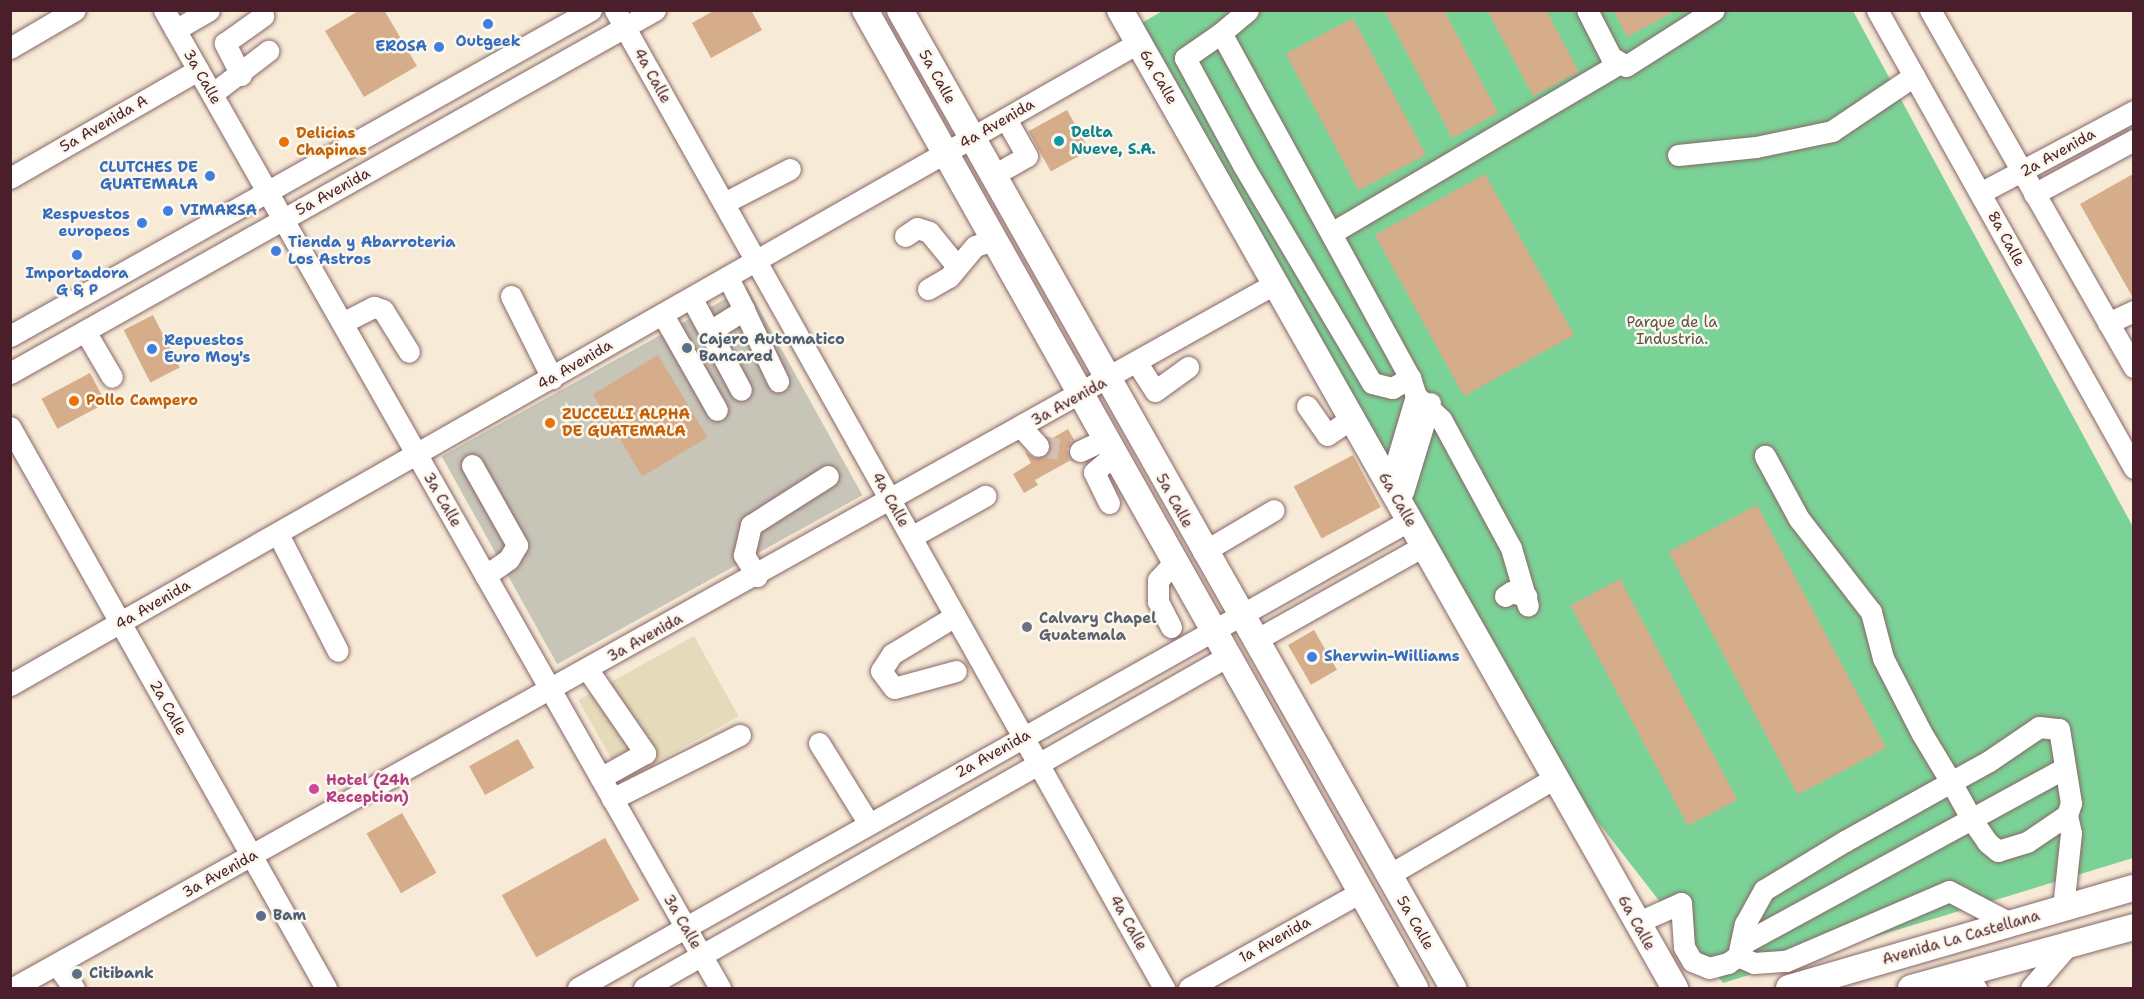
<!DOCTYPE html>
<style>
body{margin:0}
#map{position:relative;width:2144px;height:999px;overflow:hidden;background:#f7ead6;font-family:"Shantell Sans",sans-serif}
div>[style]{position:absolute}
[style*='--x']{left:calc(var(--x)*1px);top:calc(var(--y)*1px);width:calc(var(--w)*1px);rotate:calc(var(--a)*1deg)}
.built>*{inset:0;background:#e5dbba;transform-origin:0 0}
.industrial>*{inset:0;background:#c7c5b8;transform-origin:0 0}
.green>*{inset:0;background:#7bd296}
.building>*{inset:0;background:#d6ad8a;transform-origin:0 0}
.minor-tunnel>*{height:21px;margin-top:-10.5px;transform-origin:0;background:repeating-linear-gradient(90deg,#d4c1b4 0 21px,transparent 0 31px)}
.roads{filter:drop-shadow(0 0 2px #876667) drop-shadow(0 0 2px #876667)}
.minor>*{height:21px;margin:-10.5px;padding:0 10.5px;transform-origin:10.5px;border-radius:10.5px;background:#fff}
.major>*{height:26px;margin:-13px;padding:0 13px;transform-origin:13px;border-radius:13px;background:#fff}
.dots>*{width:16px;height:16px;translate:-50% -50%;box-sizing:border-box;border:3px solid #fbf7ec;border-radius:50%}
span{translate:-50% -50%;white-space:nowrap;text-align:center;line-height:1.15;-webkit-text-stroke:5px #fbf7ec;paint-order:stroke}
.shop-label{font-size:15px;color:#366cbe;font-weight:700}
.right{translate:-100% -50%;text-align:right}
.left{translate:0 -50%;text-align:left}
.street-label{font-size:15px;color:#4a1f2b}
.culture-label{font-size:15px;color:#0d838f;font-weight:700}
.food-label{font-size:15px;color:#c56008;font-weight:700}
.park-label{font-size:15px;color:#59554b}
.service-label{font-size:15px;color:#4e5e75;font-weight:700}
.worship-label{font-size:15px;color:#5b616d;font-weight:700}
.hotel-label{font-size:15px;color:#b23c85;font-weight:700}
.frame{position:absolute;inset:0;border:12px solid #4a1f2b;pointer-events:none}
</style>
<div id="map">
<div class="built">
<i style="left:694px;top:636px;width:92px;height:132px;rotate:61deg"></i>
</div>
<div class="industrial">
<i style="left:747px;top:287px;width:238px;height:349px;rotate:61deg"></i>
</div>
<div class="green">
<i style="clip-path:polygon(1164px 10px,1853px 11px,2133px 527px,2133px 858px,1723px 983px,1563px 777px,1142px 23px)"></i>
</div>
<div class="building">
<i style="clip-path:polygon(360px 10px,384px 10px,417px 66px,364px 97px,325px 31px)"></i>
<i style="clip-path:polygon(715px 10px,751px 10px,762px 30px,711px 58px,692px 23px)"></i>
<i style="clip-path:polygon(1384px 10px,1444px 10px,1498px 113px,1452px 138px)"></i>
<i style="clip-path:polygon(1487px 10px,1546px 10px,1579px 72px,1533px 96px)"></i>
<i style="clip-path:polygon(1613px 10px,1677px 10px,1627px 37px)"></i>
<i style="left:1353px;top:18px;width:155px;height:76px;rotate:62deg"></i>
<i style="left:1067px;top:110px;width:46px;height:44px;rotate:61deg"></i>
<i style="left:1485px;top:174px;width:184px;height:126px;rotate:61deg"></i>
<i style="clip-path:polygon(2133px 174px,2133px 298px,2080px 204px)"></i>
<i style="left:153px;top:315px;width:59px;height:33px;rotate:63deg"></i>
<i style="left:658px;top:355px;width:96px;height:76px;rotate:59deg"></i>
<i style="left:90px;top:373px;width:34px;height:55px;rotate:62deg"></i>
<i style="clip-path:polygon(1068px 429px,1074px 440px,1067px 449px,1071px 460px,1035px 480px,1038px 485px,1024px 493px,1013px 474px,1031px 463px,1025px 452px,1035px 458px,1046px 456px,1049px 440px)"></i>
<i style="left:1353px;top:455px;width:59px;height:67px;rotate:62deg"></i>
<i style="left:1757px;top:505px;width:275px;height:100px;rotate:62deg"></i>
<i style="left:1620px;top:579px;width:250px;height:56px;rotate:62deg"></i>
<i style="left:1314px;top:630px;width:46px;height:30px;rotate:60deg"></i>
<i style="left:518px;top:739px;width:33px;height:56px;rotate:61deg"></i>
<i style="left:402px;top:813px;width:69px;height:41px;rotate:60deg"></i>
<i style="left:605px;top:838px;width:71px;height:118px;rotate:61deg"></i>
</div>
<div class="minor-tunnel">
<i style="--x:1038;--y:446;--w:42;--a:6.8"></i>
</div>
<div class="roads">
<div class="minor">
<i style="--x:164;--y:10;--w:1125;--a:60.38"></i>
<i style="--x:615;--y:10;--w:1122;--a:60.69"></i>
<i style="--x:1587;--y:10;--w:53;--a:62.9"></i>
<i style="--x:1611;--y:57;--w:17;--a:31"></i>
<i style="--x:1626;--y:66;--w:104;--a:-32.5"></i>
<i style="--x:1877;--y:10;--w:525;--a:60.7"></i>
<i style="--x:1930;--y:10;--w:411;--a:60.3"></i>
<i style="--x:175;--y:30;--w:39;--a:-30"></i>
<i style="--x:1221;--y:33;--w:35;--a:-40"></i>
<i style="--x:10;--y:48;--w:75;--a:-30.3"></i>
<i style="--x:241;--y:75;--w:36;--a:-117"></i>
<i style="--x:225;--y:43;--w:47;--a:-35.4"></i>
<i style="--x:212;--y:94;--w:71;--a:-37.5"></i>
<i style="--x:1678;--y:155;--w:78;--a:-5.9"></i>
<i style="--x:1756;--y:147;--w:78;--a:-11.9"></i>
<i style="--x:1832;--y:131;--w:99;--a:-33.9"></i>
<i style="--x:992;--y:176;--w:40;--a:-29.7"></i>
<i style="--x:1027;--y:156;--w:43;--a:-119.6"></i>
<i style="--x:10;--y:178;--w:217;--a:-29.9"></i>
<i style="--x:1980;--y:193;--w:174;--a:-28"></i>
<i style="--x:2034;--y:194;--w:114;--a:-28.4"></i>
<i style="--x:724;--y:203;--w:74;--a:-27.3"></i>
<i style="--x:1333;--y:232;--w:329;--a:-30.5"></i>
<i style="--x:905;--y:236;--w:14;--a:-34"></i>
<i style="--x:917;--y:228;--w:13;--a:18"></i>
<i style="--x:929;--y:232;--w:43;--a:50.7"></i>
<i style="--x:728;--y:278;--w:36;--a:63"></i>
<i style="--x:928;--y:289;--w:24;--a:-30"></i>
<i style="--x:949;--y:277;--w:40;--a:-50"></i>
<i style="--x:975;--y:246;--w:20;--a:-18"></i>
<i style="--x:511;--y:296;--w:92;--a:63.4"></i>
<i style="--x:692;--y:299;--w:103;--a:61.7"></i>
<i style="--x:663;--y:315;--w:109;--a:60.4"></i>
<i style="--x:342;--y:323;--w:36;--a:-27"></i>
<i style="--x:374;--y:307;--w:9;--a:18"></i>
<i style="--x:383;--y:310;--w:49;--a:58.2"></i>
<i style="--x:2108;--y:323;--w:29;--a:-25"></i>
<i style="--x:85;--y:331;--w:53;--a:59.6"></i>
<i style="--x:710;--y:331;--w:40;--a:-32"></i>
<i style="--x:744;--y:310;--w:79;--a:64.4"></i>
<i style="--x:10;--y:336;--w:666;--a:-29.3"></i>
<i style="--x:1137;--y:363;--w:33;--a:57"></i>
<i style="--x:1155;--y:391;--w:41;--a:-36"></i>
<i style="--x:10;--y:373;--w:740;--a:-29.37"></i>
<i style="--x:1416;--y:396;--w:34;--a:43"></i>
<i style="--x:1441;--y:419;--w:147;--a:61.5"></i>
<i style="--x:1511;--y:548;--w:60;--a:73.7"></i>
<i style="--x:1307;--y:406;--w:35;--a:55"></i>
<i style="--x:1327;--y:435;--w:29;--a:-34"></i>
<i style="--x:10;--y:427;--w:644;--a:60.61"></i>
<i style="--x:1022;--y:428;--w:24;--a:48"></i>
<i style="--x:1080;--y:451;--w:29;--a:-25"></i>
<i style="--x:472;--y:465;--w:92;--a:60.6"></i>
<i style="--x:517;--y:545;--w:16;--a:120"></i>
<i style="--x:509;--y:559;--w:29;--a:145"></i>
<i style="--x:1389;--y:487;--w:95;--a:-73.5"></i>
<i style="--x:1416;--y:396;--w:19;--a:-108"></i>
<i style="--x:1410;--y:378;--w:393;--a:-118.7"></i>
<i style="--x:1221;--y:33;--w:44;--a:145.2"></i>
<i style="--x:1185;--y:58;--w:122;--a:61.5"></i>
<i style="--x:1243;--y:165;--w:253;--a:59.4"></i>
<i style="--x:1372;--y:383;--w:21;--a:14"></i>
<i style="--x:1392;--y:388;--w:21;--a:-29"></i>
<i style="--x:1403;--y:492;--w:93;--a:-73.1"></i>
<i style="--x:1109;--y:503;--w:34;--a:-116"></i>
<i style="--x:1094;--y:472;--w:26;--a:-40"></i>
<i style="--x:278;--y:534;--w:131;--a:62.9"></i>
<i style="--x:911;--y:537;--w:85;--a:-29"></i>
<i style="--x:1203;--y:552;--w:82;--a:-30.6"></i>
<i style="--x:757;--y:576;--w:25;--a:-122"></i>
<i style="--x:744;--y:555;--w:31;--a:-77"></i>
<i style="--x:751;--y:525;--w:91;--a:-32.5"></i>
<i style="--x:1505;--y:596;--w:7;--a:-34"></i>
<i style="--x:1511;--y:592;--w:16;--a:15"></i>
<i style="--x:955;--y:616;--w:74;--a:148.9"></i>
<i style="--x:892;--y:654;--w:20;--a:123"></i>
<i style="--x:881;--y:671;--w:21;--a:53"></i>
<i style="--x:894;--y:688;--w:64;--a:-15.3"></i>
<i style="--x:1171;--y:627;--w:29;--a:-117"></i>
<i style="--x:1158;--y:601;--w:21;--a:-90"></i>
<i style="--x:1158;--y:580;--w:25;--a:-47"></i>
<i style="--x:1254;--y:641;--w:194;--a:-29.3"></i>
<i style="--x:588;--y:670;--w:101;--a:55.5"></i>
<i style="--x:645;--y:753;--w:51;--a:150.9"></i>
<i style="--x:10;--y:685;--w:1298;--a:-29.65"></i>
<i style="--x:819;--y:743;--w:95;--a:58.3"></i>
<i style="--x:612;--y:799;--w:143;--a:-26.6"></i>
<i style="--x:1387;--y:876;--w:194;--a:-30.3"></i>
<i style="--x:2063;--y:908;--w:75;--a:-83.9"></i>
<i style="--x:2071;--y:833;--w:18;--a:-103"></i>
<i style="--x:1636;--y:923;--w:49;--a:-24"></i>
<i style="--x:1681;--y:903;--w:44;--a:86.1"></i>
<i style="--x:1684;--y:947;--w:16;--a:60"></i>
<i style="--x:1692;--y:961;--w:18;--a:22"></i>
<i style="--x:1709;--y:968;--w:20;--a:-15"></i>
<i style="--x:1728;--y:963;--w:12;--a:-35"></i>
<i style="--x:1738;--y:956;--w:33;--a:-78"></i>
<i style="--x:1745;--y:924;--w:39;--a:-61"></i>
<i style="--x:1764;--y:890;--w:95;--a:-31.2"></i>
<i style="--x:1845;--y:841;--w:121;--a:-29.1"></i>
<i style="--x:1951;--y:782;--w:43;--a:-28.9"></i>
<i style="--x:1989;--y:761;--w:60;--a:-34.2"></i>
<i style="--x:2039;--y:727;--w:20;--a:6"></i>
<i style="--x:2059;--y:729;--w:75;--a:80.8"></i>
<i style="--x:2071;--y:803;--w:13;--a:108"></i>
<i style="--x:2067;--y:815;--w:48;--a:146"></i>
<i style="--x:2027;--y:842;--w:30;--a:163"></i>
<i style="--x:1998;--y:851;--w:13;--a:-141"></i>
<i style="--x:1988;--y:843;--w:28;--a:-125"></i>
<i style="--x:1972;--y:820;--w:43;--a:-118.9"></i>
<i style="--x:1951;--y:782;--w:58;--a:-121"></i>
<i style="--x:1921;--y:732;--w:83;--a:-117.2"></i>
<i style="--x:1883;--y:658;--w:48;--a:-104.6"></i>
<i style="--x:1871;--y:612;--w:118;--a:-127.7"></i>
<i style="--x:1799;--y:519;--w:72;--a:-118.4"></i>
<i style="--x:1742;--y:944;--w:368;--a:-28.6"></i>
<i style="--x:1738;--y:956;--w:17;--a:24"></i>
<i style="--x:1754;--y:963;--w:32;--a:-4"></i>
<i style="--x:1786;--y:961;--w:177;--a:-23.2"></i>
<i style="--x:1949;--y:891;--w:69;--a:27.7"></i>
<i style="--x:57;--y:965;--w:29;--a:54"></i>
<i style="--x:1965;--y:974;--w:18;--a:52"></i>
<i style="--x:13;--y:988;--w:1444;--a:-29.17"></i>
<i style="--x:578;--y:988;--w:952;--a:-29.36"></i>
<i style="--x:644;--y:988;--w:672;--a:-29.62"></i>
<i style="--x:1189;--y:988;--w:197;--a:-29.2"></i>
<i style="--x:2031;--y:988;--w:57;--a:-49.3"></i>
</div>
<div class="major">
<i style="--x:865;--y:10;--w:1122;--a:60.65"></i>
<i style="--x:900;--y:10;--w:1124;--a:60.51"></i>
<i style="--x:1120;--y:10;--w:1125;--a:60.43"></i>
<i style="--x:1789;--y:988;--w:359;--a:-16.2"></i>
<i style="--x:1911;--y:988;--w:231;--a:-15.3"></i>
</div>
</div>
<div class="dots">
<i style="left:488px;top:24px;background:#3f7fe0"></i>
<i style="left:439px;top:47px;background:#3f7fe0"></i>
<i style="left:1059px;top:141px;background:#0f9aa8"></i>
<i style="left:284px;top:142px;background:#e8710a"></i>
<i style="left:210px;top:176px;background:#3f7fe0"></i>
<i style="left:168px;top:211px;background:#3f7fe0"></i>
<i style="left:142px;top:223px;background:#3f7fe0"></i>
<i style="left:276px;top:251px;background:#3f7fe0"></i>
<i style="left:77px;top:255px;background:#3f7fe0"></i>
<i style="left:687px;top:348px;background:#5c6f8a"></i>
<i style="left:152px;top:349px;background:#3f7fe0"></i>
<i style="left:74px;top:401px;background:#e8710a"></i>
<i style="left:550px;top:423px;background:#e8710a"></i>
<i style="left:1027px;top:627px;background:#6b7280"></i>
<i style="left:1312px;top:657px;background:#3f7fe0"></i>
<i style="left:314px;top:789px;background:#d1479c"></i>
<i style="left:261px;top:916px;background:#5c6f8a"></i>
<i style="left:77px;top:974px;background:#5c6f8a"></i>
</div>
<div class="shop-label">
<span style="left:488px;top:42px">Outgeek</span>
<span class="right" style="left:427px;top:47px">EROSA</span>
<span class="right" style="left:198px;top:176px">CLUTCHES DE<br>GUATEMALA</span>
<span class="left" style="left:180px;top:211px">VIMARSA</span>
<span class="right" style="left:130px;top:223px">Respuestos<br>europeos</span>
<span class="left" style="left:288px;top:251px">Tienda y Abarroteria<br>Los Astros</span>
<span style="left:77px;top:282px">Importadora<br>G &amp; P</span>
<span class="left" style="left:164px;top:349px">Repuestos<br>Euro Moy's</span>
<span class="left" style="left:1324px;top:657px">Sherwin-Williams</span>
</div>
<div class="street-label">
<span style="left:652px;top:76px;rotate:61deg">4a Calle</span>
<span style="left:202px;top:77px;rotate:60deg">3a Calle</span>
<span style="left:937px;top:77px;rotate:61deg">5a Calle</span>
<span style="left:1158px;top:77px;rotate:60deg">6a Calle</span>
<span style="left:104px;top:124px;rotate:-30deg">5a Avenida A</span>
<span style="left:997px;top:124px;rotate:-30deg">4a Avenida</span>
<span style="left:2058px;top:153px;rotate:-29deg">2a Avenida</span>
<span style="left:333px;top:192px;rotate:-29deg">5a Avenida</span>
<span style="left:2006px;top:239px;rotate:61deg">8a Calle</span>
<span style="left:575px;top:365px;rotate:-30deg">4a Avenida</span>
<span style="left:1069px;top:402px;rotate:-29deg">3a Avenida</span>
<span style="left:442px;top:500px;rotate:60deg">3a Calle</span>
<span style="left:890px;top:500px;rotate:61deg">4a Calle</span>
<span style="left:1397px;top:500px;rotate:60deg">6a Calle</span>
<span style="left:1174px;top:501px;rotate:61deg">5a Calle</span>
<span style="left:153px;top:605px;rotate:-30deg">4a Avenida</span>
<span style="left:645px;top:638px;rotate:-29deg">3a Avenida</span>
<span style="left:168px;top:708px;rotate:61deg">2a Calle</span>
<span style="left:993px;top:754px;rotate:-29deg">2a Avenida</span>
<span style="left:220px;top:874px;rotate:-29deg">3a Avenida</span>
<span style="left:682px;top:922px;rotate:60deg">3a Calle</span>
<span style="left:1128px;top:923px;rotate:61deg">4a Calle</span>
<span style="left:1415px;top:923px;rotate:60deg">5a Calle</span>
<span style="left:1636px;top:923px;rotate:61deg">6a Calle</span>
<span style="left:1961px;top:938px;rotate:-16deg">Avenida La Castellana</span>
<span style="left:1275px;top:940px;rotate:-29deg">1a Avenida</span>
</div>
<div class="culture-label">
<span class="left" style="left:1071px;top:141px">Delta<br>Nueve, S.A.</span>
</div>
<div class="food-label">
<span class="left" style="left:296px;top:142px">Delicias<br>Chapinas</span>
<span class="left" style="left:86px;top:401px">Pollo Campero</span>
<span class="left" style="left:562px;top:423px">ZUCCELLI ALPHA<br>DE GUATEMALA</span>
</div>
<div class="park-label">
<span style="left:1672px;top:331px">Parque de la<br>Industria.</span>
</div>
<div class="service-label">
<span class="left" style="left:699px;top:348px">Cajero Automatico<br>Bancared</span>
<span class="left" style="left:273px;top:916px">Bam</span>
<span class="left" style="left:89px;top:974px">Citibank</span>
</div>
<div class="worship-label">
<span class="left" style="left:1039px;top:627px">Calvary Chapel<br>Guatemala</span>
</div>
<div class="hotel-label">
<span class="left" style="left:326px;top:789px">Hotel (24h<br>Reception)</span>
</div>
<div class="frame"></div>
</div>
